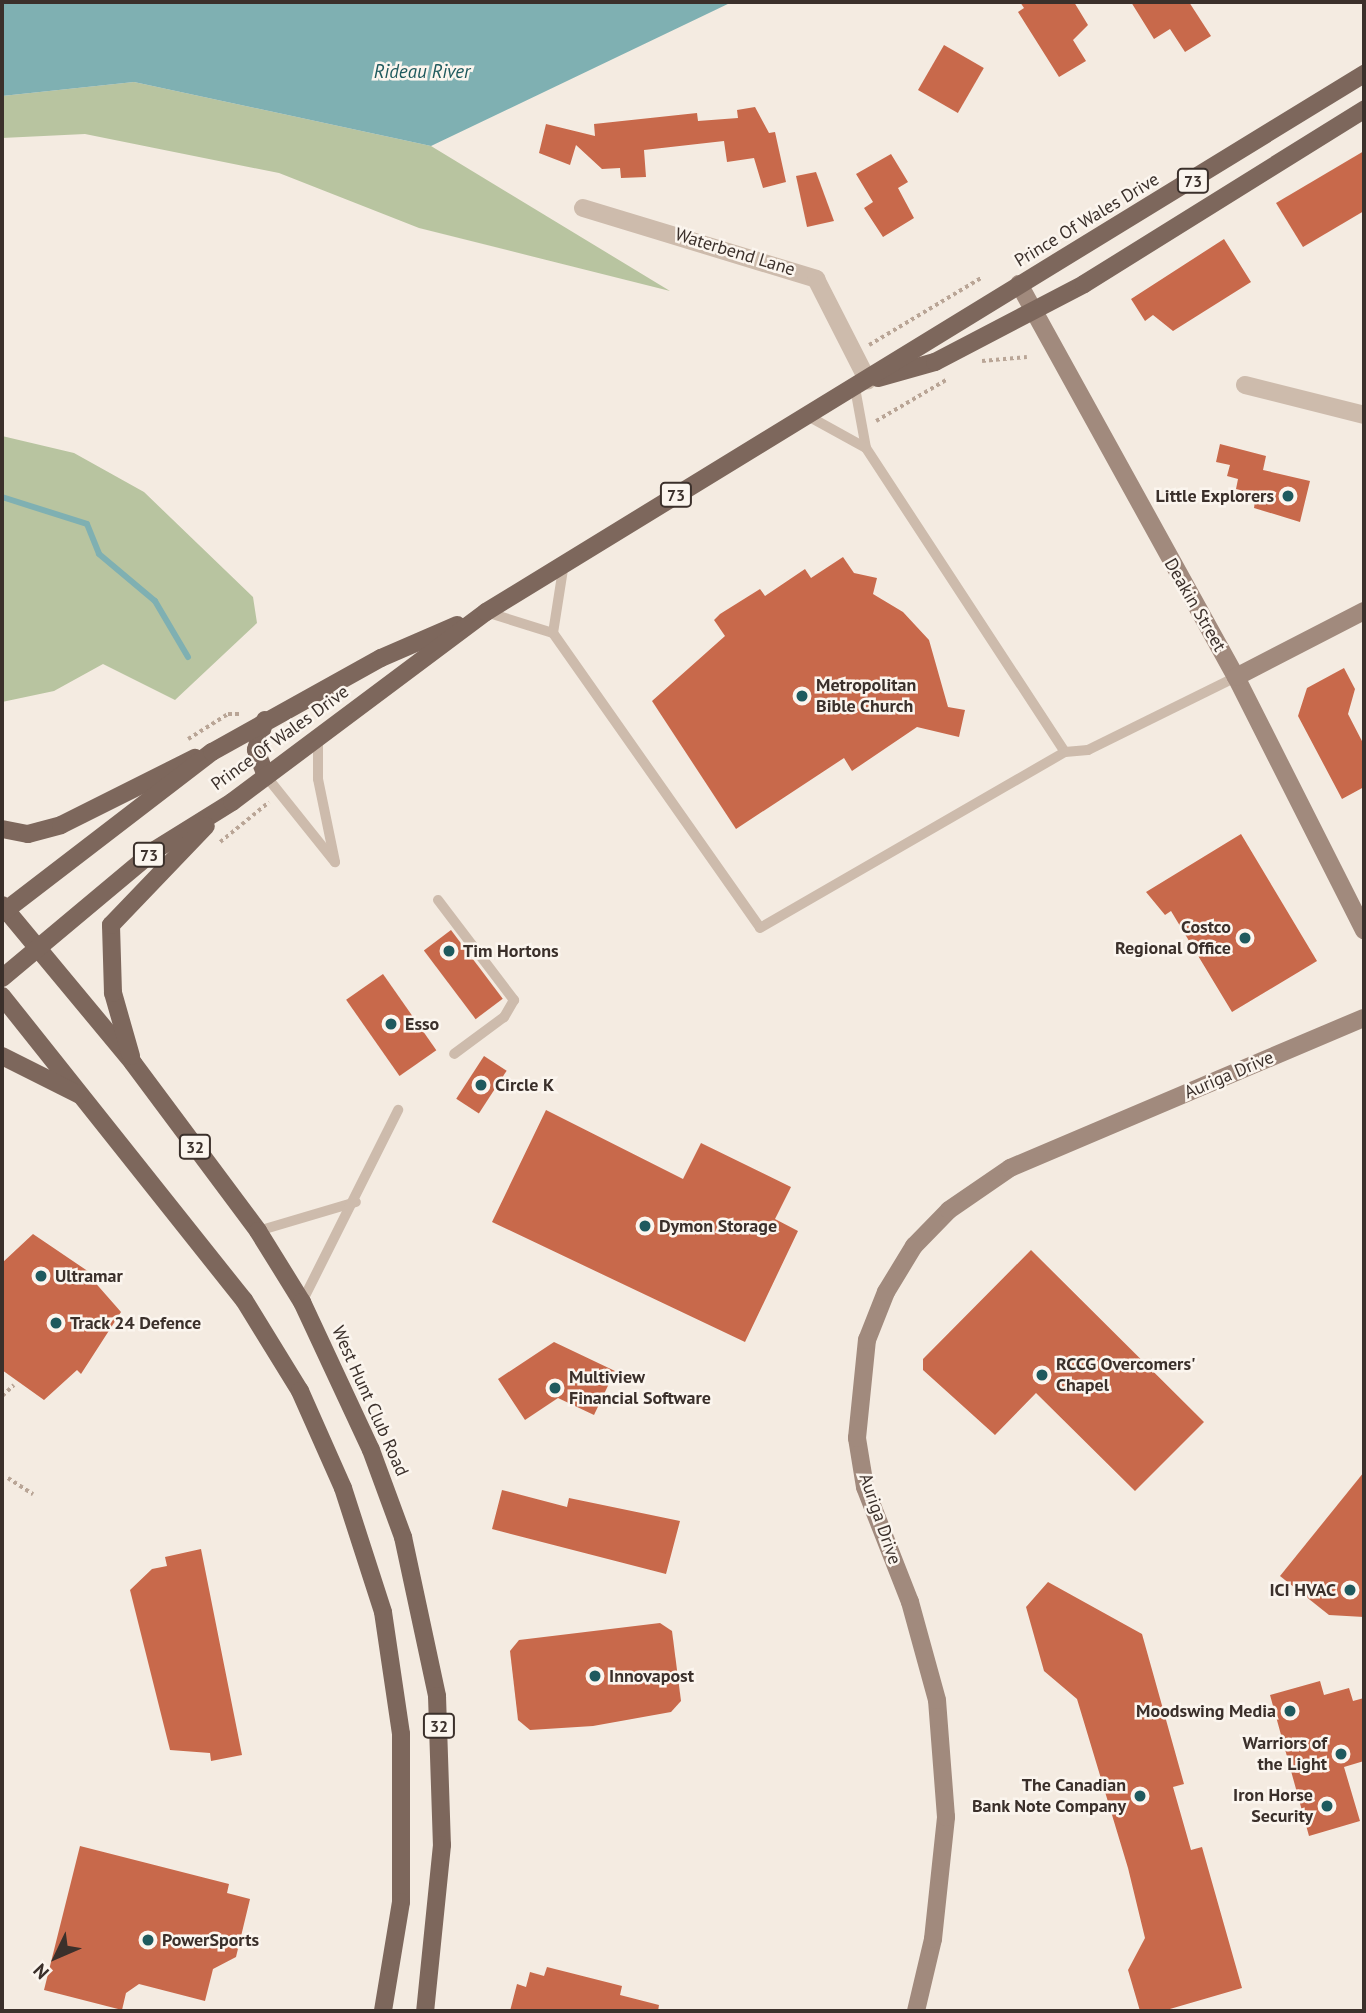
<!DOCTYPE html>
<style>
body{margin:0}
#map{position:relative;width:1366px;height:2013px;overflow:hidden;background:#f4ebe1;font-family:"PT Sans",sans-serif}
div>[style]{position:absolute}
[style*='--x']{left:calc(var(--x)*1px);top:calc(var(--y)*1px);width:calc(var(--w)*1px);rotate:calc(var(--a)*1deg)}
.green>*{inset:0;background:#b8c4a0}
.water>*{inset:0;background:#7fb0b2}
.stream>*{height:6px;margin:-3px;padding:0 3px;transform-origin:3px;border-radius:3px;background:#7fb0b2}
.building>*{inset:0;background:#c8694b;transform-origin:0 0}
.path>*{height:3.5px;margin-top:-1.75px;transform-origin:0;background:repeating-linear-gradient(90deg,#b9a596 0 3.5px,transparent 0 7px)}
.lane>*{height:10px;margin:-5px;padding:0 5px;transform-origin:5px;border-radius:5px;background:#cdbbac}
.street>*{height:18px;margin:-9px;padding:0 9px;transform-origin:9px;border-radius:9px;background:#cdbbac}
.secondary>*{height:18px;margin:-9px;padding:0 9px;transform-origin:9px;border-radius:9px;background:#a18a7d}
.primary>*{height:18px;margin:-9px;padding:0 9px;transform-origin:9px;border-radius:9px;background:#7d675c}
.dots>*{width:19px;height:19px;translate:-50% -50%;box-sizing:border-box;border:4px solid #fbf5ee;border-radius:50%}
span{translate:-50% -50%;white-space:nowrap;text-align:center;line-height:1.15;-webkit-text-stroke:5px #fbf5ee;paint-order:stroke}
.shield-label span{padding:2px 5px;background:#fbf5ee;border:2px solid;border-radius:5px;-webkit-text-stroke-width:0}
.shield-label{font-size:16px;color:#3b302b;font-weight:700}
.street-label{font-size:18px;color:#3b302b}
.poi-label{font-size:18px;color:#3b302b;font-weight:700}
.right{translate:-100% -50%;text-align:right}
.left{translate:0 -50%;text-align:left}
.water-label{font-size:19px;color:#1f5a5e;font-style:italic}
.frame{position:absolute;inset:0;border:4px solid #3b302b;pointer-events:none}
.north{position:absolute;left:21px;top:1922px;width:70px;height:70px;-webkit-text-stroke:5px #fbf5ee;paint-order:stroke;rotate:226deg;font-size:19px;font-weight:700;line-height:28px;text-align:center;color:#3b302b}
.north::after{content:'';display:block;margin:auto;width:24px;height:32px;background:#3b302b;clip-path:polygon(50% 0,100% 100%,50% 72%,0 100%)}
</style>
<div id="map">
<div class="green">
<i style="clip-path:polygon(134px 82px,431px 146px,670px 291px,419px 228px,279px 173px,85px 134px,2px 138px,2px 96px)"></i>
<i style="clip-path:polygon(2px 436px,74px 453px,144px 492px,253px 597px,257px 623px,175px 700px,103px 664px,54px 691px,2px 702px)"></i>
</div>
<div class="water">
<i style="clip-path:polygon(2px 2px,732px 2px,431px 146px,134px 82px,2px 96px)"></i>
</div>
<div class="stream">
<i style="--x:2;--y:497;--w:89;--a:17.6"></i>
<i style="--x:87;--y:524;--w:32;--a:68"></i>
<i style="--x:99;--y:554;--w:73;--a:40"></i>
<i style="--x:155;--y:601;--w:65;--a:59.5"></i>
</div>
<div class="building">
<i style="clip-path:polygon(1020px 2px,1074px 2px,1088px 25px,1073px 40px,1086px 61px,1059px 77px,1018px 12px,1024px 8px)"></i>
<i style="clip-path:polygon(1131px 2px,1189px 2px,1211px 36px,1185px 52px,1170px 29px,1154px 39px)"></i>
<i style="left:944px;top:45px;width:46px;height:52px;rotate:30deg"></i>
<i style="clip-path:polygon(755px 107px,769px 133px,775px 132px,786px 182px,763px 188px,754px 158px,727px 162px,724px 141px,644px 150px,646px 177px,621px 178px,620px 168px,602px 169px,576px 145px,570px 165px,539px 153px,546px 124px,595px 136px,594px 124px,697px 113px,698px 121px,738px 118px,737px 110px)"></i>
<i style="clip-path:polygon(1364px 151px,1364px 211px,1303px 247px,1276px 203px)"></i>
<i style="clip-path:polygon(891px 154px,908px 182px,898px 188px,914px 218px,883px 237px,864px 208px,873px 202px,856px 174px)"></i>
<i style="clip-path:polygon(816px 172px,834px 221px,807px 227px,796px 176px)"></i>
<i style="clip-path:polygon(1224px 239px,1251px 282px,1173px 331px,1153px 315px,1145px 321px,1131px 299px)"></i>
<i style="clip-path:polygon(1220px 444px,1266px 456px,1263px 470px,1310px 481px,1300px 522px,1254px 508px,1256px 494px,1236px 489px,1238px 479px,1227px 476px,1230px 465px,1216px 462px)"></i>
<i style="clip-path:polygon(843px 557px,854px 573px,877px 578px,873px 594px,903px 612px,929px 640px,948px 707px,965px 710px,959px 737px,917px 727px,852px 771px,844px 758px,736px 829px,652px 701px,725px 636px,714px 620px,720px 614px,760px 589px,765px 596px,805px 569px,811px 578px)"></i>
<i style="clip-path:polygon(1344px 668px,1355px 689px,1348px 714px,1364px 745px,1364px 787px,1342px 799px,1298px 716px,1307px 688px)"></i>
<i style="clip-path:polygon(1241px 834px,1317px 961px,1232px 1012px,1171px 911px,1165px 915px,1146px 892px)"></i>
<i style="left:451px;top:930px;width:86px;height:34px;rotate:53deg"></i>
<i style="left:383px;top:974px;width:93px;height:45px;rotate:55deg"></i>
<i style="left:484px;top:1056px;width:27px;height:51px;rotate:33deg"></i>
<i style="clip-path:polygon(546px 1110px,683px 1179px,701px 1143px,791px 1187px,775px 1219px,798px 1231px,745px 1342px,492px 1222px)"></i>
<i style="clip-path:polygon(33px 1234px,95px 1276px,92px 1279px,121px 1312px,81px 1374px,77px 1370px,44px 1400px,2px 1370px,2px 1263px)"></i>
<i style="clip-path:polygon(1031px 1250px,1204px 1422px,1135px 1491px,1036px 1393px,995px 1435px,923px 1370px,923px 1359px)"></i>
<i style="clip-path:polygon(554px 1342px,615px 1371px,594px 1415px,558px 1398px,525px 1420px,498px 1379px)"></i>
<i style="clip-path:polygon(1364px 1472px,1364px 1617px,1329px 1615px,1280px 1576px)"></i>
<i style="clip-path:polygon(502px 1490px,567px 1507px,569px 1498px,680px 1521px,666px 1574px,492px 1529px)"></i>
<i style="clip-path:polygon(201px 1549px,242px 1755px,211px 1761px,210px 1753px,170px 1750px,130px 1590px,152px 1569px,167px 1566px,165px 1557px)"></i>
<i style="clip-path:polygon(1048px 1582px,1142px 1634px,1184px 1784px,1173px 1787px,1191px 1850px,1202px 1847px,1242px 1988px,1163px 2011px,1140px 2011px,1128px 1970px,1145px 1938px,1128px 1868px,1077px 1699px,1044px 1671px,1026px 1607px)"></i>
<i style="clip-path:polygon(660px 1623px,672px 1631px,681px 1701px,671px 1712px,593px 1726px,530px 1730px,518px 1720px,510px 1651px,519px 1640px)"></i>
<i style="clip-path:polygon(1320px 1681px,1324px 1695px,1349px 1688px,1353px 1701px,1364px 1698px,1364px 1761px,1344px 1767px,1360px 1821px,1309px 1836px,1270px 1695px)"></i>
<i style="clip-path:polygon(80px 1846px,229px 1884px,227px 1893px,250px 1899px,236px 1957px,213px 1969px,205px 2001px,139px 1984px,126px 1993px,122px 2010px,44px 1990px)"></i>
<i style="clip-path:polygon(547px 1967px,622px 1986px,620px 1995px,659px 2005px,658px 2011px,510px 2011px,517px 1984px,526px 1987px,530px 1972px,544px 1976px)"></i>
</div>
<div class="path">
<i style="--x:869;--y:345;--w:131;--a:-30.9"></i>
<i style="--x:982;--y:361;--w:45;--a:-5.1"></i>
<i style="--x:876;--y:421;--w:83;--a:-30.3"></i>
<i style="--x:188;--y:739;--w:47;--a:-32"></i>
<i style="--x:228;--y:714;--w:11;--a:0"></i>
<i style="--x:220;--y:842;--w:63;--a:-39.2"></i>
<i style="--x:2;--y:1396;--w:16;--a:-43"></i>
<i style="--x:8;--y:1478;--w:30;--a:33"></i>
</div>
<div class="lane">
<i style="--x:855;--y:388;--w:61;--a:79.6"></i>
<i style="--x:866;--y:448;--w:363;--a:56.8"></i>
<i style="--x:1065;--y:752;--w:23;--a:-5"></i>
<i style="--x:1088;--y:750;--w:165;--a:-26.3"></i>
<i style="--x:808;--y:416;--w:66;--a:28.9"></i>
<i style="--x:486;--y:612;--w:70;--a:17.4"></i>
<i style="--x:553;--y:633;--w:360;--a:54.9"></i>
<i style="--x:760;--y:928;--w:352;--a:-30"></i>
<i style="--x:553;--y:633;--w:71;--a:-81.1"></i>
<i style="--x:318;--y:738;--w:41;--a:90"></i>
<i style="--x:318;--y:779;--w:85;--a:78.4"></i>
<i style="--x:266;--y:776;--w:110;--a:51.3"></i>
<i style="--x:438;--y:900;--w:126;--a:52.8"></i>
<i style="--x:514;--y:1000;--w:20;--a:120"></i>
<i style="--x:504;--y:1017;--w:62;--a:143.5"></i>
<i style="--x:258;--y:1231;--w:102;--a:-16.5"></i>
<i style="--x:302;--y:1302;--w:215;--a:-63.4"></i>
</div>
<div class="street">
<i style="--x:583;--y:208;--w:244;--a:16.9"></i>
<i style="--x:816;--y:279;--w:114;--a:63"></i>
<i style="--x:1245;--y:385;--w:123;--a:14.1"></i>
</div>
<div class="secondary">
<i style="--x:1019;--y:284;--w:449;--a:61.1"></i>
<i style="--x:1236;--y:677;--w:284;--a:63.2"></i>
<i style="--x:1236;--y:677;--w:144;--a:-27.3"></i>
<i style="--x:916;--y:2011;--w:74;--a:-76.7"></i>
<i style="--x:933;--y:1939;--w:123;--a:-83.9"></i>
<i style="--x:946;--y:1817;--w:117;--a:-94.4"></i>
<i style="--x:937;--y:1700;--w:102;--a:-105.4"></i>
<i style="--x:910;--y:1602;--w:123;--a:-111.4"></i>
<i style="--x:865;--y:1487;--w:50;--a:-99.3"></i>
<i style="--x:857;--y:1438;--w:99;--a:-84.2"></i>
<i style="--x:867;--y:1340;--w:52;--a:-68.4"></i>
<i style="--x:886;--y:1292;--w:54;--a:-58.7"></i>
<i style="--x:914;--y:1246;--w:50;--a:-45.8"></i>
<i style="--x:949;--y:1210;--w:74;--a:-34.5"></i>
<i style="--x:1010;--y:1168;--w:384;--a:-23"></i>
</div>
<div class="primary">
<i style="--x:878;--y:378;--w:59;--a:-15.7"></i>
<i style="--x:935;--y:362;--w:168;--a:-27.6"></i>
<i style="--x:1084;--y:284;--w:330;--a:-31.9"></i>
<i style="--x:265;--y:720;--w:31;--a:107"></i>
<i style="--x:256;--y:750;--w:28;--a:69"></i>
<i style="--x:2;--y:829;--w:26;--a:11"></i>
<i style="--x:28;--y:834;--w:34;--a:-15"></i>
<i style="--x:61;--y:825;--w:150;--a:-26.6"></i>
<i style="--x:2;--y:905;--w:205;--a:50.3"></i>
<i style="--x:133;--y:1063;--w:209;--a:53.3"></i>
<i style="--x:258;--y:1231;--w:84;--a:58.2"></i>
<i style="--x:302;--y:1302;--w:163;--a:65"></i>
<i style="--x:371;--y:1450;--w:93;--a:69.8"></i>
<i style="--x:403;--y:1537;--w:163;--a:77.9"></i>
<i style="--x:437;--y:1696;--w:149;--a:88.1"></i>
<i style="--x:442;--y:1845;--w:167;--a:95.8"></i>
<i style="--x:2;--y:913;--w:265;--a:-37.5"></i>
<i style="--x:212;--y:752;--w:193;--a:-29.1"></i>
<i style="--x:381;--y:658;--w:83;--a:-23.5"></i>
<i style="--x:2;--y:978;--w:199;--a:-39.9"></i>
<i style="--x:155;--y:850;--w:91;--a:-31.9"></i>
<i style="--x:232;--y:802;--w:317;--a:-36.8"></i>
<i style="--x:486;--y:612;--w:1030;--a:-31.5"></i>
<i style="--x:2;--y:996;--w:389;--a:51.5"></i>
<i style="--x:244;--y:1300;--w:107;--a:58.4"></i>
<i style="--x:300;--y:1391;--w:106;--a:66.1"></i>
<i style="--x:343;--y:1488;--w:130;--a:72.1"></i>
<i style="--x:383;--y:1612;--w:123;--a:81.6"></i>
<i style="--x:401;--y:1734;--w:168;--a:90"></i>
<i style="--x:401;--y:1902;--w:110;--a:99.4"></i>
<i style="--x:2;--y:1056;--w:87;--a:26.6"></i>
<i style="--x:131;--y:1056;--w:66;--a:-105.9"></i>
<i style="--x:113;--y:993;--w:68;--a:-91.7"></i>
<i style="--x:111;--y:925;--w:137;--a:-46.2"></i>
</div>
<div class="dots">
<i style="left:1288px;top:496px;background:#1f5a5e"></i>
<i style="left:802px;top:696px;background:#1f5a5e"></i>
<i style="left:1245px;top:938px;background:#1f5a5e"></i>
<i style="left:449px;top:951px;background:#1f5a5e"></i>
<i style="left:391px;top:1024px;background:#1f5a5e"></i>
<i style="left:481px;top:1085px;background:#1f5a5e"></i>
<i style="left:645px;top:1226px;background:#1f5a5e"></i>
<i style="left:41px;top:1276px;background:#1f5a5e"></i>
<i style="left:56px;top:1323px;background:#1f5a5e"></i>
<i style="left:1042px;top:1375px;background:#1f5a5e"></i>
<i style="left:555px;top:1388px;background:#1f5a5e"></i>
<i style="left:1350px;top:1590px;background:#1f5a5e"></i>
<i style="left:595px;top:1676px;background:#1f5a5e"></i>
<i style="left:1290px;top:1711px;background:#1f5a5e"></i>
<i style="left:1341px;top:1754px;background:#1f5a5e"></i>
<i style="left:1140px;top:1796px;background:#1f5a5e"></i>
<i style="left:1327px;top:1806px;background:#1f5a5e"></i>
<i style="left:148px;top:1940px;background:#1f5a5e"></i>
</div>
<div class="shield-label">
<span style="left:1193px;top:181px">73</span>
<span style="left:676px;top:495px">73</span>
<span style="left:149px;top:855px">73</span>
<span style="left:195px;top:1147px">32</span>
<span style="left:439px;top:1726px">32</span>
</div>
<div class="street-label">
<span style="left:1087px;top:220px;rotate:-31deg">Prince Of Wales Drive</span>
<span style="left:735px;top:252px;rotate:17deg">Waterbend Lane</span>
<span style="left:1195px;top:605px;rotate:60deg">Deakin Street</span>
<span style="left:280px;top:738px;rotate:-36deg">Prince Of Wales Drive</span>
<span style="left:1229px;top:1075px;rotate:-23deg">Auriga Drive</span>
<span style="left:370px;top:1401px;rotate:66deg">West Hunt Club Road</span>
<span style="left:880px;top:1519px;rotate:71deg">Auriga Drive</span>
</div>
<div class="poi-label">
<span class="right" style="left:1274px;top:496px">Little Explorers</span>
<span class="left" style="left:816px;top:696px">Metropolitan<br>Bible Church</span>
<span class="right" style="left:1231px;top:938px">Costco<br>Regional Office</span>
<span class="left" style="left:463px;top:951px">Tim Hortons</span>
<span class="left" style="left:405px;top:1024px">Esso</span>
<span class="left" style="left:495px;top:1085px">Circle K</span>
<span class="left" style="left:659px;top:1226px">Dymon Storage</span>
<span class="left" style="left:55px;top:1276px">Ultramar</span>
<span class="left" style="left:70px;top:1323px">Track 24 Defence</span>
<span class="left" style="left:1056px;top:1375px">RCCG Overcomers'<br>Chapel</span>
<span class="left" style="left:569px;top:1388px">Multiview<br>Financial Software</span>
<span class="right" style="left:1336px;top:1590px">ICI HVAC</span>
<span class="left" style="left:609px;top:1676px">Innovapost</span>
<span class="right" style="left:1276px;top:1711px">Moodswing Media</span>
<span class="right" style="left:1327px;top:1754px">Warriors of<br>the Light</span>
<span class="right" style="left:1126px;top:1796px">The Canadian<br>Bank Note Company</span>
<span class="right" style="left:1313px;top:1806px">Iron Horse<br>Security</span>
<span class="left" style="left:162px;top:1940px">PowerSports</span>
</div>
<div class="water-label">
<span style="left:422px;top:72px">Rideau River</span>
</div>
<div class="frame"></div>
<div class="north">N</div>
</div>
